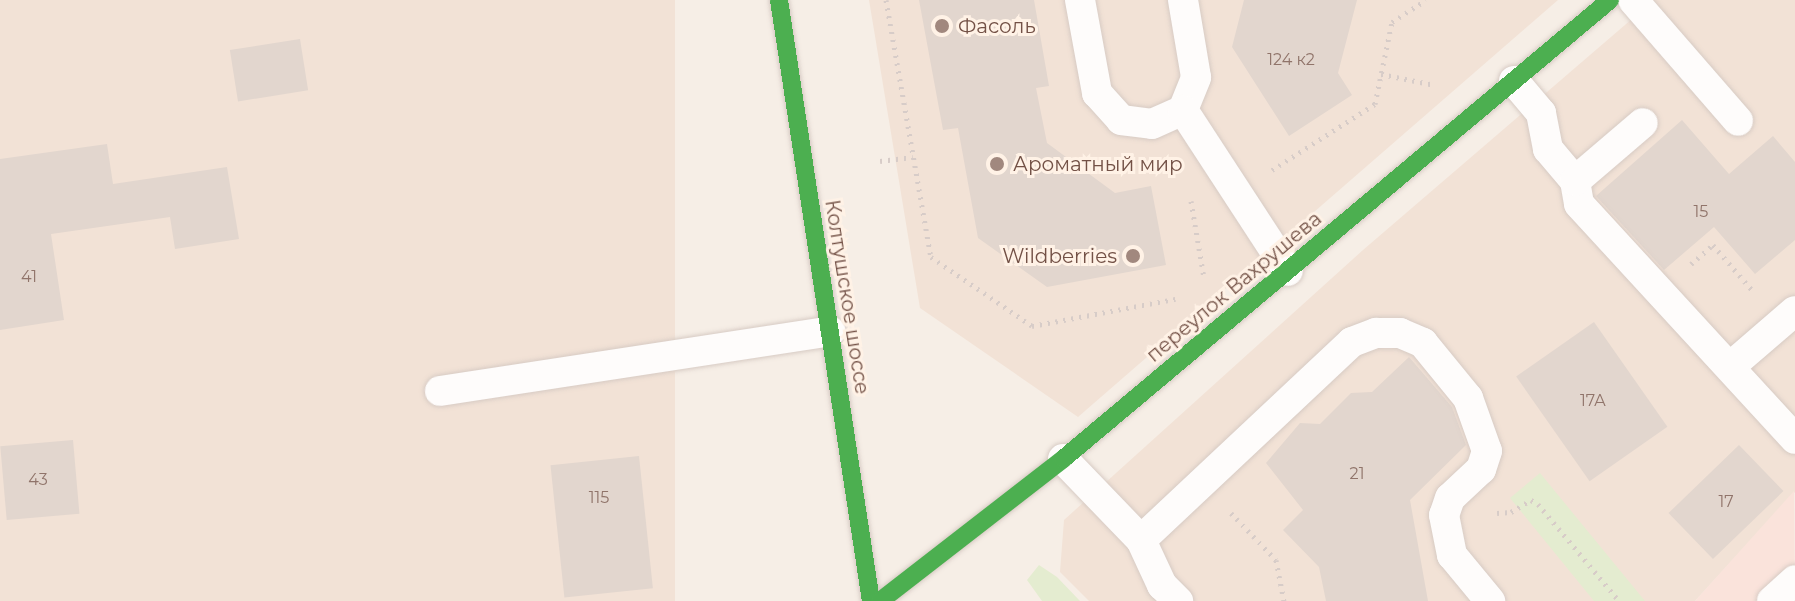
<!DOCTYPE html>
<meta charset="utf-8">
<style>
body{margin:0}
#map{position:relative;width:1795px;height:601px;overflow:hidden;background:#f6eee6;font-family:Montserrat,sans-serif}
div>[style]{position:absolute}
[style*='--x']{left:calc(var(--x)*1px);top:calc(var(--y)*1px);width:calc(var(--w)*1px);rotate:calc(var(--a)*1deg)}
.residential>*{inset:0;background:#f2e2d6;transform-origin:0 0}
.commercial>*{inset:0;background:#fae3db}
.green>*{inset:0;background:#e4ecd0}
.building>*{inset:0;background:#e2d6ce;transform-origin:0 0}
.path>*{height:5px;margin-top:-2.5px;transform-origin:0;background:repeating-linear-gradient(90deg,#d7ccc8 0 2px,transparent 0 8px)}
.roads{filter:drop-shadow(0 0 2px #d7cbc4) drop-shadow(0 0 2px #d7cbc4)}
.lane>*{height:30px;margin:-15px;padding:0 15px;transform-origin:15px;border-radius:15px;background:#fefcfb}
.fast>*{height:18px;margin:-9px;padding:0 9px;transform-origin:9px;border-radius:9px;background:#4caf50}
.dots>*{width:22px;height:22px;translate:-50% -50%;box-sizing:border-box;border:4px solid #fff2e6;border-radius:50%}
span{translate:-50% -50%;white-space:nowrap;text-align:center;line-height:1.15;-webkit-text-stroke:6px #fff2e6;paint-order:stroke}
.number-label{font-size:16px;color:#90746a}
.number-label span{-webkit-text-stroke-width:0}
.poi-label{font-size:20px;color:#735146}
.left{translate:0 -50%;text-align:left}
.right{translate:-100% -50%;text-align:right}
.street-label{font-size:20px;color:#735146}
</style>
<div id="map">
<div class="residential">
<i style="left:0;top:0;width:675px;height:601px"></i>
<i style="clip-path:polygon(869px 0,1558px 0,1078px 417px,920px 308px)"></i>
<i style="clip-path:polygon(1654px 0,1795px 0,1795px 492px,1695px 601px,1089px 601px,1060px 572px,1064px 520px,1363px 250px)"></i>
</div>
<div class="commercial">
<i style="clip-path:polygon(1794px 491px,1795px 601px,1695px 601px)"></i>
</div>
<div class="green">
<i style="clip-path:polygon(1540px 473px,1645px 601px,1594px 601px,1510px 498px)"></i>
<i style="clip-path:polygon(1039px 565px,1057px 577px,1080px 601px,1042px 601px,1027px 580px)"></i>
</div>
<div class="building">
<i style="clip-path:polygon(919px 0,1034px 0,1049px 86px,1036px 88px,1047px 143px,1115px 193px,1151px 186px,1166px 265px,1047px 287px,978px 238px,958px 128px,943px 130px)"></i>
<i style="clip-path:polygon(1244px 0,1357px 0,1338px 73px,1352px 95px,1289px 136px,1232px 47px)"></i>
<i style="left:300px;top:39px;width:52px;height:71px;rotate:81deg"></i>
<i style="clip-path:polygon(1682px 120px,1729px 174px,1773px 136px,1795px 162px,1795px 240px,1755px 274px,1714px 227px,1664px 270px,1596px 196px)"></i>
<i style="clip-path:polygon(107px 144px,113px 184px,227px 167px,239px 239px,175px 249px,170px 217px,51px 234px,64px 320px,0 330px,0 159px)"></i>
<i style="left:1594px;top:322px;width:128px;height:95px;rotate:55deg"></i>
<i style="clip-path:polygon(1409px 357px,1452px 407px,1466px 445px,1410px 500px,1428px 601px,1326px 601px,1319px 567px,1283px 530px,1303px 510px,1266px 463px,1300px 423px,1320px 424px,1351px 393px,1372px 392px)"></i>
<i style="left:73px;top:440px;width:74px;height:73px;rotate:85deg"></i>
<i style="left:1739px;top:445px;width:64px;height:98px;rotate:46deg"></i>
<i style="left:639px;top:456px;width:133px;height:89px;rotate:84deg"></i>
</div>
<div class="path">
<i style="--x:886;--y:0;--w:261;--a:80.1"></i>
<i style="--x:931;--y:257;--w:122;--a:34.3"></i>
<i style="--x:1032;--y:326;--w:146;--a:-10.7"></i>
<i style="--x:1381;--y:74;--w:55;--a:11.5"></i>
<i style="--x:880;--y:161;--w:33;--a:-7"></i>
<i style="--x:1272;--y:170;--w:122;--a:-32.7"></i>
<i style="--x:1375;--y:104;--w:84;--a:-78.3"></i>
<i style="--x:1392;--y:22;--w:40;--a:-32.9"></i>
<i style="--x:1191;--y:201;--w:78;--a:80.4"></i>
<i style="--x:1691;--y:264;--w:29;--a:-41"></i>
<i style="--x:1713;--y:245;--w:61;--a:49"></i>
<i style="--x:1231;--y:513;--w:65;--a:46.2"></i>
<i style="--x:1276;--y:560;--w:42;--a:79"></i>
<i style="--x:1497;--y:513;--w:14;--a:-4"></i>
<i style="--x:1511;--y:512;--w:23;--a:-31"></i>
<i style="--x:1531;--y:500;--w:8;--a:30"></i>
<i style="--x:1538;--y:504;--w:126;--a:50.1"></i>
</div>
<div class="roads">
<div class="lane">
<i style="--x:1080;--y:0;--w:95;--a:79.6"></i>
<i style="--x:1097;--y:93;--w:36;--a:48"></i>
<i style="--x:1121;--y:120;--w:31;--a:7"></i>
<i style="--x:1152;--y:124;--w:34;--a:-24"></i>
<i style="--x:1183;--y:110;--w:35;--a:-68"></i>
<i style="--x:1196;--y:77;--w:78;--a:-99.6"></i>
<i style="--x:1633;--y:0;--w:160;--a:49"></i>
<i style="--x:1514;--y:81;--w:42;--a:49.8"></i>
<i style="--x:1541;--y:113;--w:37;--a:79"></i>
<i style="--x:1548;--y:149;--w:42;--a:49.8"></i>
<i style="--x:1575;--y:181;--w:23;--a:80"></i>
<i style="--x:1579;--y:204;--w:319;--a:47.4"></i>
<i style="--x:1183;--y:110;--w:192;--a:56.9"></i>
<i style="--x:1575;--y:181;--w:89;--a:-40.5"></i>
<i style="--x:1731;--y:366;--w:84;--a:-40.7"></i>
<i style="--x:440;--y:391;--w:395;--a:-8.7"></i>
<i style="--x:1063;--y:459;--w:112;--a:46.1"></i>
<i style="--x:1141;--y:540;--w:50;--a:65"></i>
<i style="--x:1162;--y:585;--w:23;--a:45"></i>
<i style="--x:1141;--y:540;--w:289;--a:-43.2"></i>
<i style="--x:1352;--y:342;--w:26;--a:-21"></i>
<i style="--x:1376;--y:333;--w:24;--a:0"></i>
<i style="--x:1400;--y:333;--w:25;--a:23"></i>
<i style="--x:1423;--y:343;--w:71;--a:50.7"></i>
<i style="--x:1468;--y:398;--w:56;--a:70.3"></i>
<i style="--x:1487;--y:451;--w:19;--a:108"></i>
<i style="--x:1481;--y:469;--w:42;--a:136.9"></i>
<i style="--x:1450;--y:498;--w:18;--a:109"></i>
<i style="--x:1444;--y:515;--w:41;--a:78.7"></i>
<i style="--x:1452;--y:555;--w:60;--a:50.4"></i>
<i style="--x:1772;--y:601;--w:31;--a:-42"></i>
</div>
<div class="fast">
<i style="--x:779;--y:0;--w:608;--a:81.3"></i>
<i style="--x:880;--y:601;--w:232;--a:-37.8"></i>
<i style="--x:1063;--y:459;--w:714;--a:-40"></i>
</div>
</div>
<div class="dots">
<i style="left:942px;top:26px;background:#a1887e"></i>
<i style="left:997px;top:164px;background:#a1887e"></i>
<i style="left:1133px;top:256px;background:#a1887e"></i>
</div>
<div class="number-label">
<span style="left:1291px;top:60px">124 к2</span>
<span style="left:1701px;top:212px">15</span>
<span style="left:29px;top:277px">41</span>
<span style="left:1593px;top:401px">17А</span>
<span style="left:1357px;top:474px">21</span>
<span style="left:38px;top:480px">43</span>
<span style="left:599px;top:498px">115</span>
<span style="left:1726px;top:502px">17</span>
</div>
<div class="poi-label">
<span class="left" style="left:958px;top:26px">Фасоль</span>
<span class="left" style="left:1013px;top:164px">Ароматный мир</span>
<span class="right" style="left:1117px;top:256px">Wildberries</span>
</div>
<div class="street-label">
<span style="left:1234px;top:287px;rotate:-40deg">переулок Вахрушева</span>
<span style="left:847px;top:297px;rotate:81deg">Колтушское шоссе</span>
</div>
</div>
